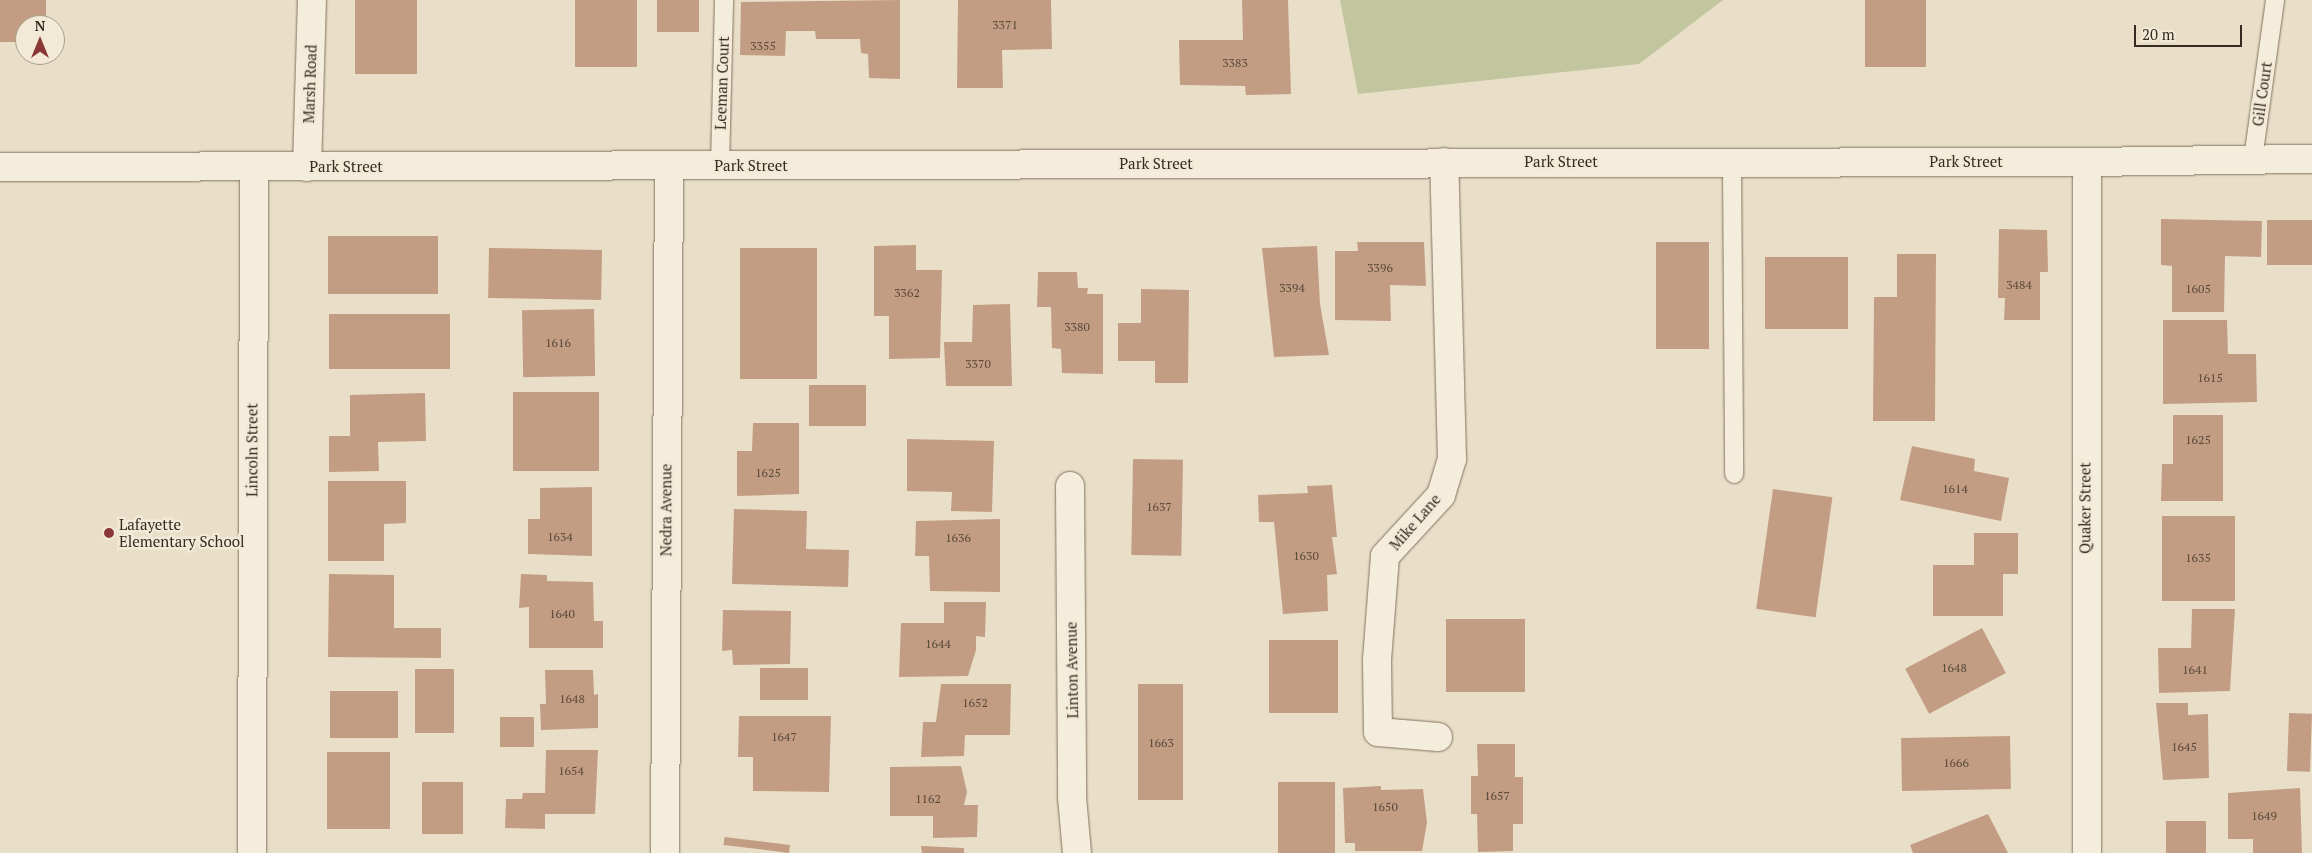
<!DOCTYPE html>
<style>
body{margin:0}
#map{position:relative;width:2312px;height:853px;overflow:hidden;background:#e9dfc9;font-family:"PT Serif",serif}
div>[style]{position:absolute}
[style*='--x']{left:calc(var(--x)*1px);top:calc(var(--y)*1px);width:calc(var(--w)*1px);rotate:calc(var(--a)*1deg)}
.green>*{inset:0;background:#c2c69e}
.building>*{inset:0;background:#c39d83;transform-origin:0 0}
.roads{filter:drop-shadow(0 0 1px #83725f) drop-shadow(0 0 1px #83725f)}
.service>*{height:18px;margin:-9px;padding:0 9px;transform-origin:9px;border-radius:9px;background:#f5eddb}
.minor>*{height:28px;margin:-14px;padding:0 14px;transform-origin:14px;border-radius:14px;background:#f5eddb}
.tertiary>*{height:28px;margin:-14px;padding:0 14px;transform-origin:14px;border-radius:14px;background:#f5eddb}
.dots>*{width:14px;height:14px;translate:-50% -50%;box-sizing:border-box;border:2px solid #f2ead7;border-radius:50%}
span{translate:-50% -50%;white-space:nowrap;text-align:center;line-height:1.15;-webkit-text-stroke:5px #f2ead7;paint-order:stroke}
.number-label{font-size:12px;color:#59483a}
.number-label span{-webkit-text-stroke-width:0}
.street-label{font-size:15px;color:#362b21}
.poi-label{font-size:15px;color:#362b21}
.left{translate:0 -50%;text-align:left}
.north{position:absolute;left:15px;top:15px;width:50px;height:50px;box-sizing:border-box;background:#f2ead7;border:1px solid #a79e8e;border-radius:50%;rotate:0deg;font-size:14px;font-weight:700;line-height:20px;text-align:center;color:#362b21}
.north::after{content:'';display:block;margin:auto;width:18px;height:22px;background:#8b3738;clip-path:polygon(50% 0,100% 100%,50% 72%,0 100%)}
.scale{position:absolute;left:2134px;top:25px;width:108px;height:22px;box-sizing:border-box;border:2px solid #362b21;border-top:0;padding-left:6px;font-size:15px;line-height:18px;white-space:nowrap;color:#362b21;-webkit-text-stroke:4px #f2ead7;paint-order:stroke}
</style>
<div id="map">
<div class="green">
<i style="clip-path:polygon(1340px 0,1723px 0,1639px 64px,1358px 94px)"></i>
</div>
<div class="building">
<i style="clip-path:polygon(0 0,46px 0,46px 25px,25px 25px,25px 42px,0 42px)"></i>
<i style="left:355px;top:0;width:62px;height:74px"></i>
<i style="left:575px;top:0;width:62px;height:67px"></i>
<i style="left:657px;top:0;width:42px;height:32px"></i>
<i style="clip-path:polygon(900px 0,900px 79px,869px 78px,868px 54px,861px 53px,860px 39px,816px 39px,815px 31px,786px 31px,785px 56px,740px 55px,741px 2px)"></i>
<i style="clip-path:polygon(958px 0,1051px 0,1052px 49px,1002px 50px,1003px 88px,957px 88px)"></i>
<i style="clip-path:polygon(1242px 0,1288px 0,1291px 94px,1246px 95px,1245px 86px,1180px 85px,1179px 40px,1243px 40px)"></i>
<i style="left:1865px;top:0;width:61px;height:67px"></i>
<i style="clip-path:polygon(2161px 219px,2262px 221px,2261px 257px,2225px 256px,2224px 312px,2172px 312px,2172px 266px,2161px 265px)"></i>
<i style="left:2267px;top:220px;width:45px;height:45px"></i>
<i style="clip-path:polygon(1999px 229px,2047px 230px,2048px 272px,2040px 272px,2040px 320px,2004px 320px,2005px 298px,1998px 298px)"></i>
<i style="left:328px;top:236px;width:110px;height:58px"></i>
<i style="clip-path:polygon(1357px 242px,1424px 242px,1426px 286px,1390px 285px,1391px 321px,1335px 320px,1335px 251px,1358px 251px)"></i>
<i style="left:1656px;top:242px;width:53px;height:107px"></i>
<i style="clip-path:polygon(916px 245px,916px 270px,942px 270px,940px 358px,889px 359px,889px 316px,874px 316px,874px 246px)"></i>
<i style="clip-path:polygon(1317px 246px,1320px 304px,1329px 355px,1274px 357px,1262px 248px)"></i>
<i style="left:489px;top:248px;width:113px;height:50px;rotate:1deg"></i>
<i style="left:740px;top:248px;width:77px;height:131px"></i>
<i style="clip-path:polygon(1897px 254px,1936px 254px,1935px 421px,1873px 421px,1874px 297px,1897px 297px)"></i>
<i style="left:1765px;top:257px;width:83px;height:72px"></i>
<i style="clip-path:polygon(1038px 272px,1077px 272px,1078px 288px,1088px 288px,1087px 294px,1103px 294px,1103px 374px,1062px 373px,1061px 349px,1052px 348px,1051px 307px,1037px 307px)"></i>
<i style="clip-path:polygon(1141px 289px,1189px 290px,1188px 383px,1155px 383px,1155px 361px,1118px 361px,1118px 323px,1141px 323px)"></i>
<i style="clip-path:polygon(1010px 304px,1012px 386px,946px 386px,944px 342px,972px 342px,973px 305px)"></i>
<i style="left:594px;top:309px;width:67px;height:72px;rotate:89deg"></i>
<i style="left:329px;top:314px;width:121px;height:55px"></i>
<i style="clip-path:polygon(2163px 320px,2227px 320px,2228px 354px,2256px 354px,2257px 402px,2163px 404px)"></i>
<i style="left:809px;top:385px;width:57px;height:41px"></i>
<i style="left:513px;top:392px;width:86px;height:79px"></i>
<i style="clip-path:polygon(425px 393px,426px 441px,378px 442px,379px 471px,329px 472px,329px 436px,350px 436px,350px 395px)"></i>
<i style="clip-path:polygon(2173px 415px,2223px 415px,2223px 501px,2161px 501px,2162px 464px,2173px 464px)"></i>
<i style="clip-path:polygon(753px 423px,799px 423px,799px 494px,737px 496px,737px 451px,752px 451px)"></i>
<i style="clip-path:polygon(907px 439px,994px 441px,992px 512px,951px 511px,952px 492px,907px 491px)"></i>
<i style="clip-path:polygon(1912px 446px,1975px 459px,1974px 471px,2009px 478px,2001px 521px,1900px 500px)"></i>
<i style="left:1133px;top:459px;width:50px;height:96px;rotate:1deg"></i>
<i style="clip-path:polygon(328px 481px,406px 481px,406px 523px,384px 524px,384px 561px,328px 561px)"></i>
<i style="clip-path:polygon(1332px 485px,1337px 537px,1332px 537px,1337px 574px,1327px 575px,1328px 611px,1283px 614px,1274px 522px,1259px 522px,1258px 495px,1308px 493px,1307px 486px)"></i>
<i style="clip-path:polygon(592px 487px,592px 556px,528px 554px,528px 519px,540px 519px,540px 488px)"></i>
<i style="left:1773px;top:489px;width:60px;height:121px;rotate:8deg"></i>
<i style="clip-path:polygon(734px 509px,807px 511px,806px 549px,849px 550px,848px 587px,732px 584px)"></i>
<i style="left:2162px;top:516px;width:73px;height:85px"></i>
<i style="clip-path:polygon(1000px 519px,1000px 592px,930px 591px,929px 556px,915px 556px,916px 521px)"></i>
<i style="clip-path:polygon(1974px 533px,2018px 533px,2018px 574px,2003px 574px,2003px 616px,1933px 616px,1933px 565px,1974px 565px)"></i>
<i style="clip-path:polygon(329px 574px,394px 575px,394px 628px,441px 628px,441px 658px,328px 657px)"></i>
<i style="clip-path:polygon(521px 574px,547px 575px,547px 581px,593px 582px,594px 621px,603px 621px,603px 648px,529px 648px,529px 607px,519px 608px)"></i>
<i style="clip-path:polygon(944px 602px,986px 602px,985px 637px,976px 636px,976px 650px,968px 676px,899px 677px,901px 623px,944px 623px)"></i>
<i style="clip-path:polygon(2192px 609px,2235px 609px,2230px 691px,2159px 693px,2158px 648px,2191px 648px)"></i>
<i style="clip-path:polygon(723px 610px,791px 611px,790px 664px,733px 665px,732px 650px,722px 651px)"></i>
<i style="left:1446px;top:619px;width:79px;height:73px"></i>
<i style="left:1982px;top:628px;width:51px;height:87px;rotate:62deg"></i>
<i style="left:1269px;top:640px;width:69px;height:73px"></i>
<i style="left:760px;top:668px;width:48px;height:32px"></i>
<i style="left:415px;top:669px;width:39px;height:64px"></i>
<i style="clip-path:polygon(545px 670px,593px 670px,594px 695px,598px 694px,598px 728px,541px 730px,540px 704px,546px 704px)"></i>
<i style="clip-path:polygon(941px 684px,1011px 684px,1010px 735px,965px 735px,964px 756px,921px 757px,923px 722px,936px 722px)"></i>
<i style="left:1183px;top:684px;width:116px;height:45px;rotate:90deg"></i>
<i style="left:330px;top:691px;width:68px;height:47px"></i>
<i style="clip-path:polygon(2156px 703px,2188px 703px,2188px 715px,2208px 714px,2209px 778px,2163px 780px)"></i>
<i style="left:2289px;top:713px;width:23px;height:58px;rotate:2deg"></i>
<i style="clip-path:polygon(739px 716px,831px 716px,829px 792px,753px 791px,753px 757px,738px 757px)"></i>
<i style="left:500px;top:717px;width:34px;height:30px"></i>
<i style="left:2010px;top:736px;width:53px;height:109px;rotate:89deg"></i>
<i style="clip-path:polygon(1477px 744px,1515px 744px,1515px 777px,1523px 777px,1523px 824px,1513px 824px,1513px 851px,1478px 852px,1477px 814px,1471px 814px,1471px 776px,1478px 776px)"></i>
<i style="clip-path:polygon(546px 750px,598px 750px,595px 814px,545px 814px,545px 829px,505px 828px,506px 799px,522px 799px,523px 793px,545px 793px)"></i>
<i style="left:327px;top:752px;width:63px;height:77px"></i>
<i style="clip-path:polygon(961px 766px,967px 792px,964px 805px,978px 805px,977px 837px,933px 838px,933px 816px,890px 816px,890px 767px)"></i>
<i style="left:422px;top:782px;width:41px;height:52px"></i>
<i style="left:1278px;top:782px;width:57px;height:71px"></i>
<i style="clip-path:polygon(1381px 786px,1381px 790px,1423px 789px,1427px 823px,1422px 851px,1355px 851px,1355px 843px,1345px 843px,1343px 788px)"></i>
<i style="clip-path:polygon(2300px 788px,2302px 853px,2253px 853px,2253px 839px,2228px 839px,2228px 793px)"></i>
<i style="clip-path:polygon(1988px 814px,2008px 853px,1913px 853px,1910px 845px)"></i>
<i style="left:2166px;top:821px;width:40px;height:32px"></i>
<i style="left:790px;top:845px;width:8px;height:66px;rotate:97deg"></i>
<i style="clip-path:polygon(921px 846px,964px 848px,964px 853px,922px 853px)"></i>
</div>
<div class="roads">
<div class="service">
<i style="--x:2253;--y:159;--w:161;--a:-82.1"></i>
<i style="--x:1732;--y:162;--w:312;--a:89.6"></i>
<i style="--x:720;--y:166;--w:166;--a:-88.6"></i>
</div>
<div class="minor">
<i style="--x:2087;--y:162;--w:225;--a:-0.8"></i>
<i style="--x:307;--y:167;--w:167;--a:-88.3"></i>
<i style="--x:1070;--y:486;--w:311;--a:89.6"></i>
<i style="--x:1072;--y:797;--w:56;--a:84.9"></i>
<i style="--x:1438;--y:737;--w:60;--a:-175.2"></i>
<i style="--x:1378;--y:732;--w:72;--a:-90.8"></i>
<i style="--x:1377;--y:660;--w:104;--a:-85.6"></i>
<i style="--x:1385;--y:556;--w:83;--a:-47.4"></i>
<i style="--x:1441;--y:495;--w:38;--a:-73"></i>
<i style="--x:1452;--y:459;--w:297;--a:-91.5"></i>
<i style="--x:252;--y:853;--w:685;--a:-89.83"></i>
<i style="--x:665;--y:853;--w:687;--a:-89.67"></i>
</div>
<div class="tertiary">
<i style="--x:0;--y:167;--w:2087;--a:-0.14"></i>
<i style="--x:2087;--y:162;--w:691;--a:90"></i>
</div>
</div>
<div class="dots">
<i style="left:109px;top:533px;background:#8b3738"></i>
</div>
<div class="number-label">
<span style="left:1005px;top:25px">3371</span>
<span style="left:763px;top:46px">3355</span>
<span style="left:1235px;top:63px">3383</span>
<span style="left:1380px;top:268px">3396</span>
<span style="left:2019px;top:285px">3484</span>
<span style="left:1292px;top:288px">3394</span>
<span style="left:2198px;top:289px">1605</span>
<span style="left:907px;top:293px">3362</span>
<span style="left:1077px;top:327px">3380</span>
<span style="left:558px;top:343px">1616</span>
<span style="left:978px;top:364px">3370</span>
<span style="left:2210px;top:378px">1615</span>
<span style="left:2198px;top:440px">1625</span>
<span style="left:768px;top:473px">1625</span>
<span style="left:1955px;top:489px">1614</span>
<span style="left:1159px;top:507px">1637</span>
<span style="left:560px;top:537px">1634</span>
<span style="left:958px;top:538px">1636</span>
<span style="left:1306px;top:556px">1630</span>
<span style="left:2198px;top:558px">1635</span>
<span style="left:562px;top:614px">1640</span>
<span style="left:938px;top:644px">1644</span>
<span style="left:1954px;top:668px">1648</span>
<span style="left:2195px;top:670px">1641</span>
<span style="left:572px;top:699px">1648</span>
<span style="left:975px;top:703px">1652</span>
<span style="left:784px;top:737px">1647</span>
<span style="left:1161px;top:743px">1663</span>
<span style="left:2184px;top:747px">1645</span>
<span style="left:1956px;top:763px">1666</span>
<span style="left:571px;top:771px">1654</span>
<span style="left:1497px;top:796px">1657</span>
<span style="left:928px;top:799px">1162</span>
<span style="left:1385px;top:807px">1650</span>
<span style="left:2264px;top:816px">1649</span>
</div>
<div class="street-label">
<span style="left:722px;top:83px;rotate:-88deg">Leeman Court</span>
<span style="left:310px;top:84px;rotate:-88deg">Marsh Road</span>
<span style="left:2262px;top:94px;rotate:-82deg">Gill Court</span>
<span style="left:1561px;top:162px">Park Street</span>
<span style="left:1966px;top:162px">Park Street</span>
<span style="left:1156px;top:164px">Park Street</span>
<span style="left:751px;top:166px">Park Street</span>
<span style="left:346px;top:167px">Park Street</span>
<span style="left:252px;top:450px;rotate:-90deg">Lincoln Street</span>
<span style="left:2085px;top:508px;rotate:-90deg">Quaker Street</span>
<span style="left:666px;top:510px;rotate:-90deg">Nedra Avenue</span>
<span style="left:1415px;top:522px;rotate:-49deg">Mike Lane</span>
<span style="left:1072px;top:670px;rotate:-91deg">Linton Avenue</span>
</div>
<div class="poi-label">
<span class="left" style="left:119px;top:533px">Lafayette<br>Elementary School</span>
</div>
<div class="north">N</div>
<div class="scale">20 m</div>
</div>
